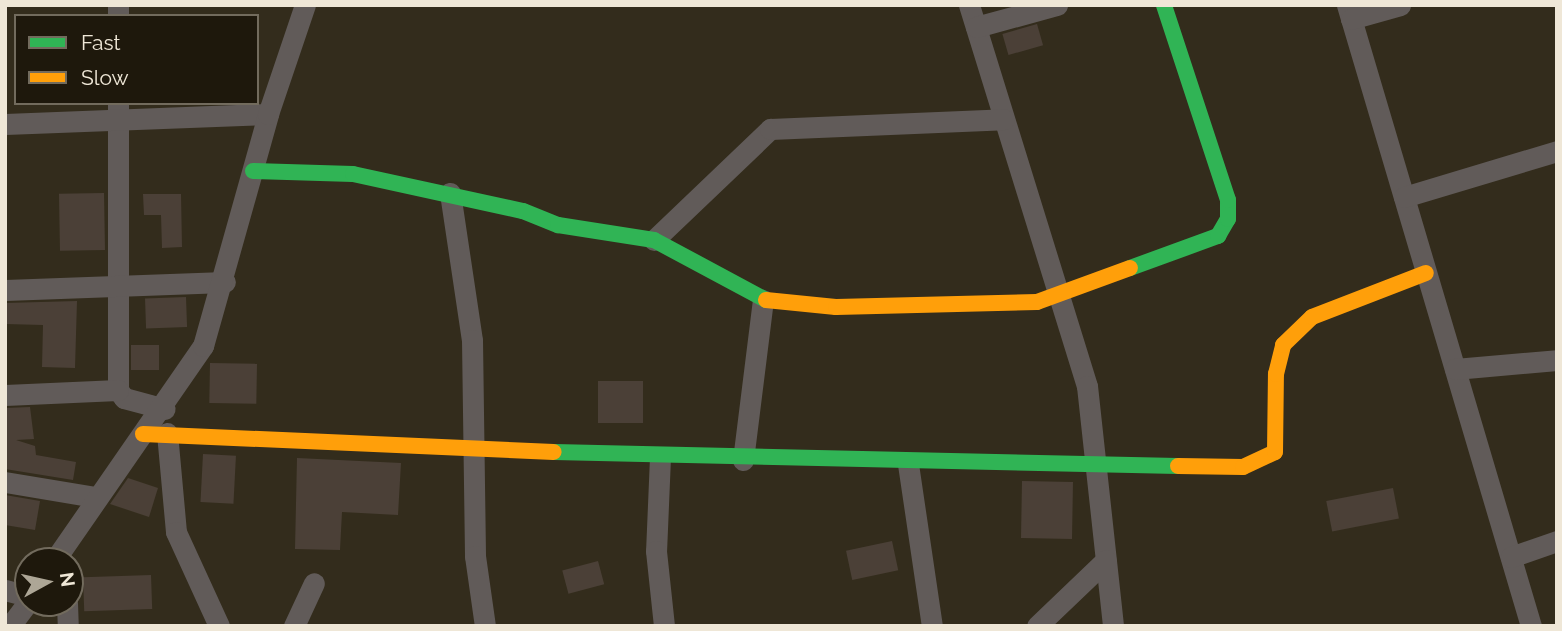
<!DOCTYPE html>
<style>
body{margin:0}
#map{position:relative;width:1562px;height:631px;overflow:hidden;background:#332c1c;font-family:Raleway,sans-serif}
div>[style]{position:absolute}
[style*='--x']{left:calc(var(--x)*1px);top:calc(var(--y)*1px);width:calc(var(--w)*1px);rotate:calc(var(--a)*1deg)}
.building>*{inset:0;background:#4b4037;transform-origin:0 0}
.street>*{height:21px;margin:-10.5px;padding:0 10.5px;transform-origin:10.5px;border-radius:10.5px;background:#615b59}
.fast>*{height:16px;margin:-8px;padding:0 8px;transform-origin:8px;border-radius:8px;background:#30b455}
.slow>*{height:16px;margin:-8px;padding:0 8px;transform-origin:8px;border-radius:8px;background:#ff9f0a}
span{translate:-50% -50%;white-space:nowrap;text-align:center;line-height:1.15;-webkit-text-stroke:7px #1e180c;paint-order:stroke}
.frame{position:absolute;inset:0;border:7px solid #efe7d7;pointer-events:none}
.legend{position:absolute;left:14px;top:14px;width:245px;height:91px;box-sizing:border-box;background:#1e180c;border:2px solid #726b5d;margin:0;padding:9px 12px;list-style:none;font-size:21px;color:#efe7d7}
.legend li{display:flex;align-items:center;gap:14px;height:35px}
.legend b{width:35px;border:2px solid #726b5d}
.north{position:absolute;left:14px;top:547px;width:70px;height:70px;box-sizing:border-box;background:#1e180c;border:2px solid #726b5d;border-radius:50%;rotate:82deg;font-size:19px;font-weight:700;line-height:28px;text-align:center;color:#efe7d7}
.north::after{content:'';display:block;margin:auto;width:24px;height:32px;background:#ada696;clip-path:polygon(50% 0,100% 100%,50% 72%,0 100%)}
</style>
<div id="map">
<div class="building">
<i style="left:1037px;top:24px;width:22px;height:36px;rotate:74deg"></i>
<i style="left:104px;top:193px;width:57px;height:45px;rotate:89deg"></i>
<i style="clip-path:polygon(143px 194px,181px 194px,182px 247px,162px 248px,161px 215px,144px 215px)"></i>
<i style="left:186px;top:297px;width:30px;height:41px;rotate:88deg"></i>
<i style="clip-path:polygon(77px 301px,75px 368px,42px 367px,43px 325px,5px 324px,5px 303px)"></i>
<i style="left:159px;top:345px;width:25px;height:28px;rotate:90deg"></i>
<i style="left:210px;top:363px;width:47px;height:40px;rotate:1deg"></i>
<i style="left:598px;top:381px;width:45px;height:42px"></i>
<i style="clip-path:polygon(30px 407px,34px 439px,16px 440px,35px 446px,36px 455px,76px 462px,73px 480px,5px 469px,5px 408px)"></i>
<i style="left:203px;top:454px;width:33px;height:48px;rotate:3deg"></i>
<i style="clip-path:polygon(297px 458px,401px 463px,398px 515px,342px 512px,340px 550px,295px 549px)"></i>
<i style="clip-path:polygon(128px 478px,158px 488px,149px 517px,110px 504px)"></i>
<i style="left:1022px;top:481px;width:51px;height:57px;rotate:1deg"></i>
<i style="left:1393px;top:488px;width:31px;height:68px;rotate:79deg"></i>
<i style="clip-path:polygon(5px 495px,40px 501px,35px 530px,5px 525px)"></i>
<i style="left:892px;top:541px;width:30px;height:47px;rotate:78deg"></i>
<i style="left:598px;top:561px;width:24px;height:37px;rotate:75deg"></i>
<i style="left:151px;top:575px;width:34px;height:68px;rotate:88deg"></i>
</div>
<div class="street">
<i style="--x:969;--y:5;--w:399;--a:72.8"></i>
<i style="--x:1087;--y:386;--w:241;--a:83.8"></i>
<i style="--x:1347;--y:5;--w:648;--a:73.5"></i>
<i style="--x:118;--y:16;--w:11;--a:-90"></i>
<i style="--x:1351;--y:19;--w:51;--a:-15.9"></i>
<i style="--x:976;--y:27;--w:84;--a:-15.2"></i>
<i style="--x:118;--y:103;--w:287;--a:90"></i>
<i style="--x:118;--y:390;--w:10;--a:53"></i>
<i style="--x:124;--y:398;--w:42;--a:15"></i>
<i style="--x:5;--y:124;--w:263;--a:-2.2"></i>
<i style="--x:450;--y:193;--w:149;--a:81.5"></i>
<i style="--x:472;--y:340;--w:216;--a:89.2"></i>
<i style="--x:475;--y:556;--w:71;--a:81.9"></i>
<i style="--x:1404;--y:197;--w:160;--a:-16.7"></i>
<i style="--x:654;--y:240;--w:161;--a:-43.7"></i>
<i style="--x:770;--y:129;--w:234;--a:-2.4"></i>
<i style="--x:5;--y:290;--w:220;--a:-2.1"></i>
<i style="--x:1455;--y:369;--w:102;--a:-5"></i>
<i style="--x:5;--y:395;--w:113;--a:-2.5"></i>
<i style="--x:167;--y:433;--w:99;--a:84.8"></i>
<i style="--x:176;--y:532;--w:103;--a:65.4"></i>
<i style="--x:660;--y:457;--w:94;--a:92.4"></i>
<i style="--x:656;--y:551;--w:75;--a:83.9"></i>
<i style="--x:743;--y:460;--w:161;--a:-82.9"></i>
<i style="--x:908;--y:464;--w:164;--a:81.6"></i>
<i style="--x:5;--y:482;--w:92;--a:9.4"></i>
<i style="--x:1511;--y:557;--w:49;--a:-19.2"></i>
<i style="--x:54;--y:561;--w:262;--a:-55.3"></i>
<i style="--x:203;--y:346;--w:241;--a:-74.3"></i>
<i style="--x:268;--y:114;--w:115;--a:-71.3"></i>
<i style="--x:5;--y:590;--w:24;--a:15"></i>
<i style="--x:67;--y:603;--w:23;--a:88"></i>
<i style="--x:10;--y:626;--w:30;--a:-53"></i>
<i style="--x:294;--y:626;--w:47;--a:-65.1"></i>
<i style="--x:1037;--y:626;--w:95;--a:-43.7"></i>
</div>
<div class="fast">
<i style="--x:253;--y:171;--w:100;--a:1.7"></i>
<i style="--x:353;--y:174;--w:174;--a:12.3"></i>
<i style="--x:523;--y:211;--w:38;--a:22"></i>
<i style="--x:558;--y:225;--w:97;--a:8.9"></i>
<i style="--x:654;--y:240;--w:127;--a:28.2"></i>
<i style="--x:1130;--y:268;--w:94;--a:-20"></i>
<i style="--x:1218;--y:236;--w:20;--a:-60"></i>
<i style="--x:1228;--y:219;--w:19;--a:-90"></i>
<i style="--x:1228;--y:200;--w:205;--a:-108.2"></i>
<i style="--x:554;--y:452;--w:624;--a:1.29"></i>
</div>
<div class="slow">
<i style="--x:766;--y:300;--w:70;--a:5.7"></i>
<i style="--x:836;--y:307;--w:201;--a:-1.4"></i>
<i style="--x:1037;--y:302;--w:99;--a:-20.1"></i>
<i style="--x:143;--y:434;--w:411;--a:2.5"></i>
<i style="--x:1178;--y:466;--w:65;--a:0.9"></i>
<i style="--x:1243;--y:467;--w:35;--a:-25"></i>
<i style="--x:1275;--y:452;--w:78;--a:-89.3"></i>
<i style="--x:1276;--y:374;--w:30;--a:-76"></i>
<i style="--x:1283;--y:345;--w:40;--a:-44"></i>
<i style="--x:1312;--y:317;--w:122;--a:-21.1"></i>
</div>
<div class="frame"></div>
<ul class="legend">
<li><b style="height:9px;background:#30b455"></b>Fast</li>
<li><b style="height:9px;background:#ff9f0a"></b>Slow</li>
</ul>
<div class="north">N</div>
</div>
